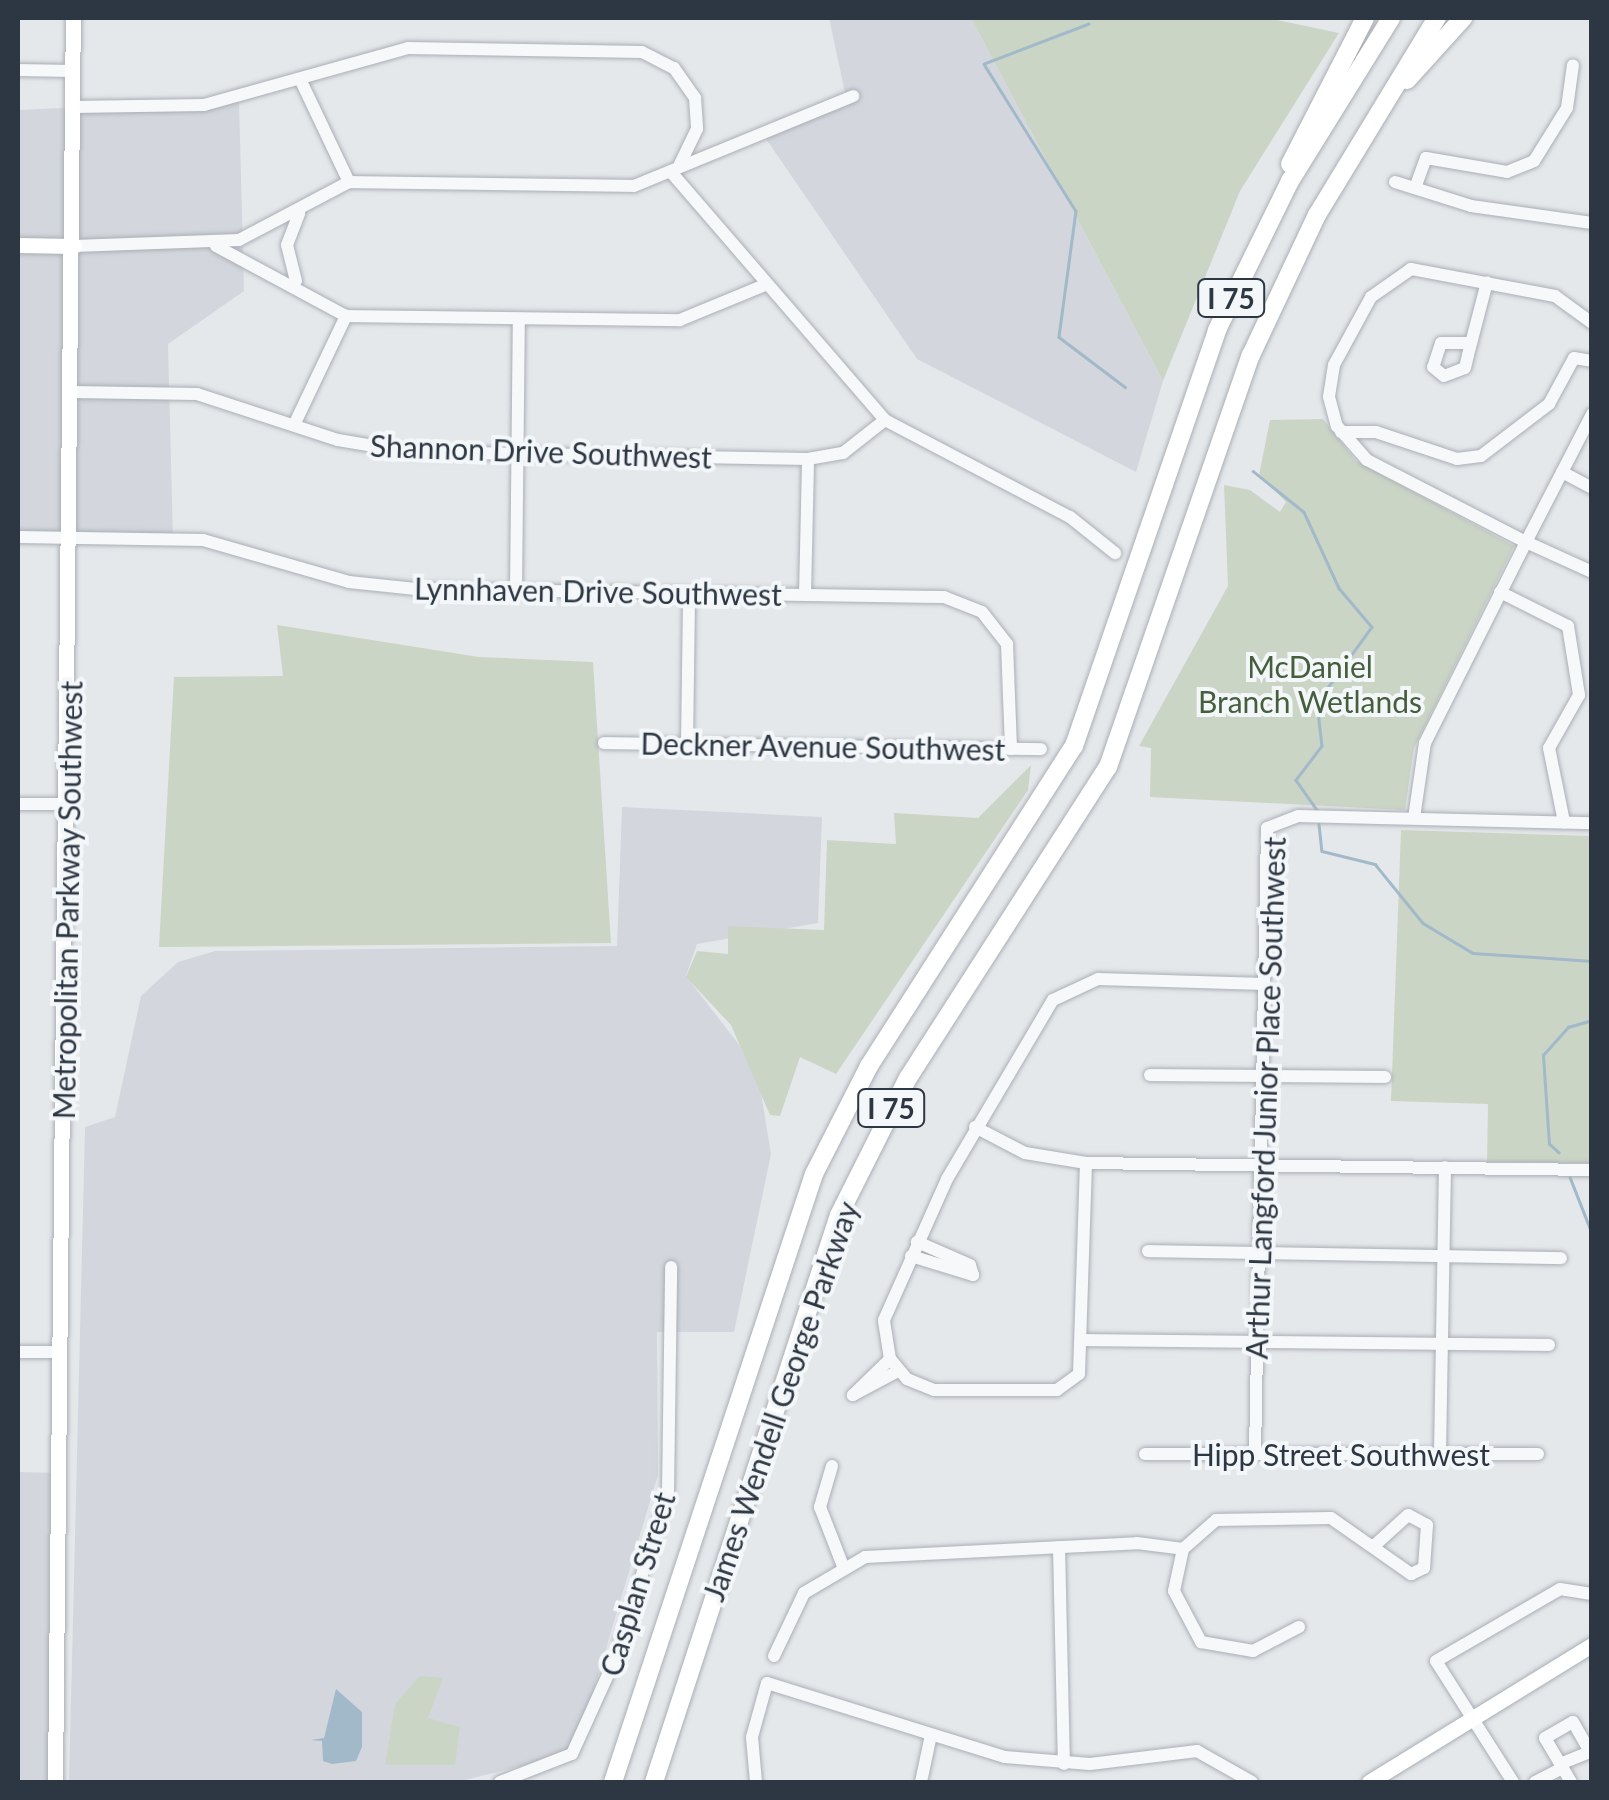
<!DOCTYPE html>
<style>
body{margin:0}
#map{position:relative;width:1609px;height:1800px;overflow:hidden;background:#e5e8eb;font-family:Lato,sans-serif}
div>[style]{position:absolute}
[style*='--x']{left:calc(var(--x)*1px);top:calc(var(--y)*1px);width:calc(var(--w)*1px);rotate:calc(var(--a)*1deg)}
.built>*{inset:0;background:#d3d7dd}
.green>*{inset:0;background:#cbd5c6}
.water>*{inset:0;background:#a2b9c9}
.stream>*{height:2.5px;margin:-1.25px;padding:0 1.25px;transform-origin:1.25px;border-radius:1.25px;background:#a2b9c9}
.roads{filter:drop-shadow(0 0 2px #aaafb5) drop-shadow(0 0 2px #aaafb5)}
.minor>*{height:12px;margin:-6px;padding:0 6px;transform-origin:6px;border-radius:6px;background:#f7f8fa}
.major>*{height:15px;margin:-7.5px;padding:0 7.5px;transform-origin:7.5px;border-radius:7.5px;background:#fff}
.highway>*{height:18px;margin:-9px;padding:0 9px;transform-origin:9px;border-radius:9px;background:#fff}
span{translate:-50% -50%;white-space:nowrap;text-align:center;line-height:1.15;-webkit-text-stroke:8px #f4f7f9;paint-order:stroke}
.shield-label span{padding:2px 8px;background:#f4f7f9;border:2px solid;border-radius:8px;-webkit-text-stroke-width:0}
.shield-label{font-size:28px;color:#2d3743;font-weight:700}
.street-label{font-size:30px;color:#2d3743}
.park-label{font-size:30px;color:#455e3b}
.frame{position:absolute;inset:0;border:20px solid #2d3743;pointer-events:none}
</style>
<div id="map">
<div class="built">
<i style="clip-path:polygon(829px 18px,971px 18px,1163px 381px,1136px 472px,917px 359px,762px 133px,847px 102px)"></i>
<i style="clip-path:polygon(239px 100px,244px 291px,168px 344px,173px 539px,18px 539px,18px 110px)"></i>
<i style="clip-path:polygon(622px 807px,822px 817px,818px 923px,697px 944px,686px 976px,757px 1068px,771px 1154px,734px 1332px,657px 1332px,658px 1475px,584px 1722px,564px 1755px,457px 1782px,69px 1782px,85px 1127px,115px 1117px,141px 996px,178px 962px,215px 951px,617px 946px)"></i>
<i style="clip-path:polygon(18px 1472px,61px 1473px,54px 1782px,18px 1782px)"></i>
</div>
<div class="green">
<i style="clip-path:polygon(971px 18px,1268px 18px,1339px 33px,1240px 191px,1163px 381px)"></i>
<i style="clip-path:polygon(1323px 419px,1356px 461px,1514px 546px,1414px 748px,1405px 810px,1150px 797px,1151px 748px,1139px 746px,1228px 586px,1224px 485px,1250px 490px,1280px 512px,1286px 502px,1259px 475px,1270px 420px)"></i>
<i style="clip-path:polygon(277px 625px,479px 657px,593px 662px,611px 943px,159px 947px,174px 677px,283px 676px)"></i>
<i style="clip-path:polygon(1031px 765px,1028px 790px,836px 1074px,800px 1057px,780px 1116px,770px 1115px,731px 1025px,686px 977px,697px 951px,728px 954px,728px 926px,824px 930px,827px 840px,896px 844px,894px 813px,978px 818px)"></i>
<i style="clip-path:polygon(1401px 830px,1591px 836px,1591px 1163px,1487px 1162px,1488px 1104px,1391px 1101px)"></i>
<i style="clip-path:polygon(420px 1676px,443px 1678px,428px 1718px,460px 1727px,455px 1765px,385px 1765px,395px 1704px)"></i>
</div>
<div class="water">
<i style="clip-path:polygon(336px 1689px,362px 1712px,362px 1747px,356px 1761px,332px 1764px,323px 1761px,322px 1741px,311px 1740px,324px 1738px)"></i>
</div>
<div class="stream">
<i style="--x:1089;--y:24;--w:112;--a:159.1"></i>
<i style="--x:984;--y:64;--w:173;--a:58"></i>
<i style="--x:1076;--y:211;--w:127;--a:97.7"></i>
<i style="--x:1059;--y:337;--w:83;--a:37.1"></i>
<i style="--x:1253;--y:471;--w:65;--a:38.8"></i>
<i style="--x:1304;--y:512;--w:84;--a:65.3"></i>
<i style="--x:1339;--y:588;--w:51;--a:49.8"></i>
<i style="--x:1372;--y:627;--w:94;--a:125.9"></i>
<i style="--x:1317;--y:703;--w:43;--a:83.4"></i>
<i style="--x:1322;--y:746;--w:43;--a:127.4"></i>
<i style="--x:1296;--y:780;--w:38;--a:55"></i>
<i style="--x:1319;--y:824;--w:27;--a:84"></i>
<i style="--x:1322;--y:851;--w:55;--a:13.8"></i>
<i style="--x:1375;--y:864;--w:76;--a:50.9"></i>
<i style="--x:1423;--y:923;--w:58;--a:31"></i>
<i style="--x:1473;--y:953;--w:119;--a:3.8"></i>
<i style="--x:1559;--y:1153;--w:13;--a:-138"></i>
<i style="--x:1549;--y:1144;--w:89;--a:-93.9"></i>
<i style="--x:1543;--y:1055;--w:38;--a:-48"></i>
<i style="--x:1568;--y:1027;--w:25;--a:-16"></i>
<i style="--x:1570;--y:1177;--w:60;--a:68.6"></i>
</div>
<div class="roads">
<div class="minor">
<i style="--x:18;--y:70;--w:55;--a:1"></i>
<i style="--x:301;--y:81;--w:112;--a:64.6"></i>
<i style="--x:73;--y:107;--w:131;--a:-0.9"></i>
<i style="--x:204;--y:105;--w:212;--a:-15.6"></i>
<i style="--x:408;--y:48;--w:234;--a:1"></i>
<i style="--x:642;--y:52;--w:36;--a:27"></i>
<i style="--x:674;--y:68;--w:37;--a:55"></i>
<i style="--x:695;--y:98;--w:31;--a:86"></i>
<i style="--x:697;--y:129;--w:39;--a:116"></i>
<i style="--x:671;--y:172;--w:328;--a:49.2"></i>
<i style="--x:885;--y:420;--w:209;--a:27.7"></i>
<i style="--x:1070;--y:517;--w:58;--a:38.7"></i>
<i style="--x:1395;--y:182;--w:80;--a:17.5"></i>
<i style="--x:1471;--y:206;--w:122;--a:8"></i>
<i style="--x:1415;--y:188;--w:32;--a:-70"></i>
<i style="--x:1426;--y:158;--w:82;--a:9.8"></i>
<i style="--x:1507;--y:172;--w:29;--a:-22"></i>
<i style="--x:1534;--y:161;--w:62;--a:-58.1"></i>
<i style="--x:1567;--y:108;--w:43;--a:-82.1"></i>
<i style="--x:74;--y:246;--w:165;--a:-2.1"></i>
<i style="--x:239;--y:240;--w:124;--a:-27.8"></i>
<i style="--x:349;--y:182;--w:285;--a:0.8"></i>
<i style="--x:634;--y:186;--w:237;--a:-22.3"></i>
<i style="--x:216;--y:246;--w:148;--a:28.3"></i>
<i style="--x:346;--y:316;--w:334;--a:0.7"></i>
<i style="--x:680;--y:320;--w:92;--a:-22.4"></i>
<i style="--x:296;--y:281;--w:37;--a:-104"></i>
<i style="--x:287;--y:245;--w:34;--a:-69"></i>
<i style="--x:1592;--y:323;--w:46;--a:-143.9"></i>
<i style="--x:1555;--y:296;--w:147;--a:-169.4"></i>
<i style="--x:1411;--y:269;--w:49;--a:145"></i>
<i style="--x:1371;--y:297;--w:77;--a:118.6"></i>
<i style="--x:1334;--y:365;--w:32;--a:99"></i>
<i style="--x:1329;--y:397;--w:30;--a:75"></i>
<i style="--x:1337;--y:426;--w:45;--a:48.6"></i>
<i style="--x:1367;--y:460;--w:179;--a:27.3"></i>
<i style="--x:1526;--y:542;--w:144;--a:-62.7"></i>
<i style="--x:1471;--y:343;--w:30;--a:180"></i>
<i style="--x:1441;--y:343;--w:25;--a:108"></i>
<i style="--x:1433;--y:367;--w:14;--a:39"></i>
<i style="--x:1444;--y:376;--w:22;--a:-21"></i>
<i style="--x:1465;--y:368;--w:13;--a:-77"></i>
<i style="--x:1468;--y:355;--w:75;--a:-75.4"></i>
<i style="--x:73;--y:392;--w:124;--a:0.9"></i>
<i style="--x:197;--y:394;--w:148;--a:18.1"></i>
<i style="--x:338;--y:440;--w:73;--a:9.5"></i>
<i style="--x:410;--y:452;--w:398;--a:1"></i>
<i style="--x:808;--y:459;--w:36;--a:-10"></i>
<i style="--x:843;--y:453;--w:53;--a:-38.2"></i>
<i style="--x:295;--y:423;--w:119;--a:-64.5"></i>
<i style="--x:1341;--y:432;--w:35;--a:0"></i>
<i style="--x:1376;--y:432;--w:85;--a:18.4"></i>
<i style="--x:1457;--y:459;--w:24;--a:-7"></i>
<i style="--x:1481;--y:456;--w:86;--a:-37.4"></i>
<i style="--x:1549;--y:404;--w:52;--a:-61.5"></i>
<i style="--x:1574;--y:358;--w:18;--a:9"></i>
<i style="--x:1562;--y:472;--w:34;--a:28"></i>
<i style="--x:18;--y:537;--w:185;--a:0.9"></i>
<i style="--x:203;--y:540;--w:152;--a:16"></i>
<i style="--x:349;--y:582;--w:67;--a:6"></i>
<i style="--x:416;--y:589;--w:528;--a:0.87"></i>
<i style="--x:944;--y:597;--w:41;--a:21.5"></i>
<i style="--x:982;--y:612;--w:41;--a:52"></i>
<i style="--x:1007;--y:644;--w:105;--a:87.8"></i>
<i style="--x:516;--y:591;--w:271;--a:-89.4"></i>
<i style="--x:1500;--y:592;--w:76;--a:26.6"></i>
<i style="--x:1568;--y:626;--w:70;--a:80.9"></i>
<i style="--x:1579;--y:695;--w:61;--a:119.5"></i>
<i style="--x:1549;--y:748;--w:76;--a:78.5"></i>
<i style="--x:805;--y:595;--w:136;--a:-88.7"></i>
<i style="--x:604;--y:743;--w:437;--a:0.8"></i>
<i style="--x:687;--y:744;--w:150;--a:-89.2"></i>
<i style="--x:18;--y:804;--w:49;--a:0"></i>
<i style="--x:1414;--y:818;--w:76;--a:-81.7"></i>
<i style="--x:1425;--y:743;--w:225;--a:-63.3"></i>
<i style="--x:1526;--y:542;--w:72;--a:24.4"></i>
<i style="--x:1150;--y:1075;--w:235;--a:0.5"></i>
<i style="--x:975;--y:1127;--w:56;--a:27.5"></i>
<i style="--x:1025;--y:1153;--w:62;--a:9.3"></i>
<i style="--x:1086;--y:1163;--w:506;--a:0.79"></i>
<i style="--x:1086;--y:1163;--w:211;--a:91.9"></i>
<i style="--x:1079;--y:1374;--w:27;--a:144"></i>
<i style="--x:1057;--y:1390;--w:123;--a:180"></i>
<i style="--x:934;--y:1390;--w:29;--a:-158"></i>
<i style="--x:907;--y:1379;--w:26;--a:-130"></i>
<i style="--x:890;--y:1359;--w:39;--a:-99"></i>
<i style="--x:884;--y:1320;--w:154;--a:-65.9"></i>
<i style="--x:947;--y:1179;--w:208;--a:-59.4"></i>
<i style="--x:1053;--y:1000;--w:50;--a:-25"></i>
<i style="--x:1098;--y:979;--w:166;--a:1.7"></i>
<i style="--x:1148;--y:1251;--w:413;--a:1"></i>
<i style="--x:911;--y:1256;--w:65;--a:17"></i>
<i style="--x:973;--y:1275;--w:10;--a:-107"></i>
<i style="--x:970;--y:1265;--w:58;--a:-156.5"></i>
<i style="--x:1083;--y:1340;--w:466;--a:0.6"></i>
<i style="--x:18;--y:1352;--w:42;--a:0"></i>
<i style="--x:890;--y:1359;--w:52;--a:135.8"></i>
<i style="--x:853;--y:1395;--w:51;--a:-28.1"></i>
<i style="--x:1440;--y:1453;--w:286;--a:-89"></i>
<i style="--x:1145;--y:1454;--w:393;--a:0"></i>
<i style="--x:1255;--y:1454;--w:626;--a:-88.9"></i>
<i style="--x:1267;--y:828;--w:33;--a:-21"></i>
<i style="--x:1298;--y:816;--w:294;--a:1.4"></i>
<i style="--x:832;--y:1466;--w:43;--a:106.3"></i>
<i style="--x:820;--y:1507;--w:63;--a:68.7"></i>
<i style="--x:1059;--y:1547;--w:217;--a:88.7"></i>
<i style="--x:1183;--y:1549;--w:43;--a:102.1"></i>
<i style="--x:1174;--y:1591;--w:58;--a:62.1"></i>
<i style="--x:1201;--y:1642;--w:53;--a:9.8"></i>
<i style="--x:1253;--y:1651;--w:52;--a:-27.6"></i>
<i style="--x:774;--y:1656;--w:70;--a:-64.5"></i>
<i style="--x:804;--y:1593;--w:71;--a:-30.5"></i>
<i style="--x:865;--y:1557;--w:272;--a:-2.9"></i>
<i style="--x:1137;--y:1543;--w:46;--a:7.4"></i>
<i style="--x:1183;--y:1549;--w:44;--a:-41.3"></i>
<i style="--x:1216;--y:1520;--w:115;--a:-1"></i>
<i style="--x:1331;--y:1518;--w:98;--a:35"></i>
<i style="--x:1411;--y:1574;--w:14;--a:-25"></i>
<i style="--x:1424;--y:1568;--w:43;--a:-86"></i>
<i style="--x:1427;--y:1525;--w:21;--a:-152"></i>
<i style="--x:1408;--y:1515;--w:45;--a:137.7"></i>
<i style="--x:1560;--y:1764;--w:35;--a:-22"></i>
<i style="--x:500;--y:1782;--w:77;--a:-21.3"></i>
<i style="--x:572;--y:1754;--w:104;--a:-65.6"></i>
<i style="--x:615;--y:1659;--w:174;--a:-72.3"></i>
<i style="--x:668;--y:1493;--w:226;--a:-89.2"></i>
<i style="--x:756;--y:1782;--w:45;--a:-95.1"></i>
<i style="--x:752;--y:1737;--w:56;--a:-74.5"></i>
<i style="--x:767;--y:1683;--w:249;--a:17.3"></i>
<i style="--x:1005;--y:1757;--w:85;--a:4.7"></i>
<i style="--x:1090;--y:1764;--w:108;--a:-6.9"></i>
<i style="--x:1197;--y:1751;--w:63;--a:29.4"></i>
<i style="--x:921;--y:1782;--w:48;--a:-78"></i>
<i style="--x:1513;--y:1782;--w:143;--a:-122.5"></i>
<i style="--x:1436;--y:1661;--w:143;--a:-30.1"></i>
<i style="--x:1560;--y:1589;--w:32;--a:9"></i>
<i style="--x:1535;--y:1782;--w:30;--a:-27"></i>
<i style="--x:1571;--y:1782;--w:51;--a:-120.6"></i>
<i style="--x:1545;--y:1738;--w:32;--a:-30"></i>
<i style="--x:1573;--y:1722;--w:34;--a:60"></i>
</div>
<div class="major">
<i style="--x:18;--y:245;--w:56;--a:1"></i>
<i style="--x:55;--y:1782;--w:1764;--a:-89.42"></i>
<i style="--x:1369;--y:1782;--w:262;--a:-31.6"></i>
</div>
<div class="highway">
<i style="--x:1407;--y:80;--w:84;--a:-47.9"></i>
<i style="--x:1290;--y:164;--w:164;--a:-62.8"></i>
<i style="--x:613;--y:1782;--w:640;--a:-71.71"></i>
<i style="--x:814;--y:1174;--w:121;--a:-63"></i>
<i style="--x:869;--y:1066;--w:380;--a:-57.4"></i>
<i style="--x:1074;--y:746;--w:440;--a:-71"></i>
<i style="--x:1217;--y:330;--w:166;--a:-63.9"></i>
<i style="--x:1290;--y:181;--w:192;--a:-58.2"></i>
<i style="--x:654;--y:1782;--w:596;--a:-71.93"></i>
<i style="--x:839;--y:1215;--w:153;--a:-63.3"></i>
<i style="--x:908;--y:1078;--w:370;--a:-57.3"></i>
<i style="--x:1108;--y:767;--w:436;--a:-70.9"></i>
<i style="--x:1251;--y:355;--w:155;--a:-64.8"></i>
<i style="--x:1317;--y:215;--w:231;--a:-58.7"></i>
</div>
</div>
<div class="shield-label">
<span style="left:1231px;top:298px">I 75</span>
<span style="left:891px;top:1108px">I 75</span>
</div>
<div class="street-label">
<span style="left:541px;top:451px;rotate:2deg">Shannon Drive Southwest</span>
<span style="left:598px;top:591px;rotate:1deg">Lynnhaven Drive Southwest</span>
<span style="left:823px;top:746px;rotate:1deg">Deckner Avenue Southwest</span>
<span style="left:67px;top:900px;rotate:-89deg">Metropolitan Parkway Southwest</span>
<span style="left:1265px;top:1098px;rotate:-88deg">Arthur Langford Junior Place Southwest</span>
<span style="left:780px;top:1401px;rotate:-71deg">James Wendell George Parkway</span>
<span style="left:1341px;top:1454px">Hipp Street Southwest</span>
<span style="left:637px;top:1584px;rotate:-73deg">Casplan Street</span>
</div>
<div class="park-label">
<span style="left:1310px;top:683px">McDaniel<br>Branch Wetlands</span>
</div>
<div class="frame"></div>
</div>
